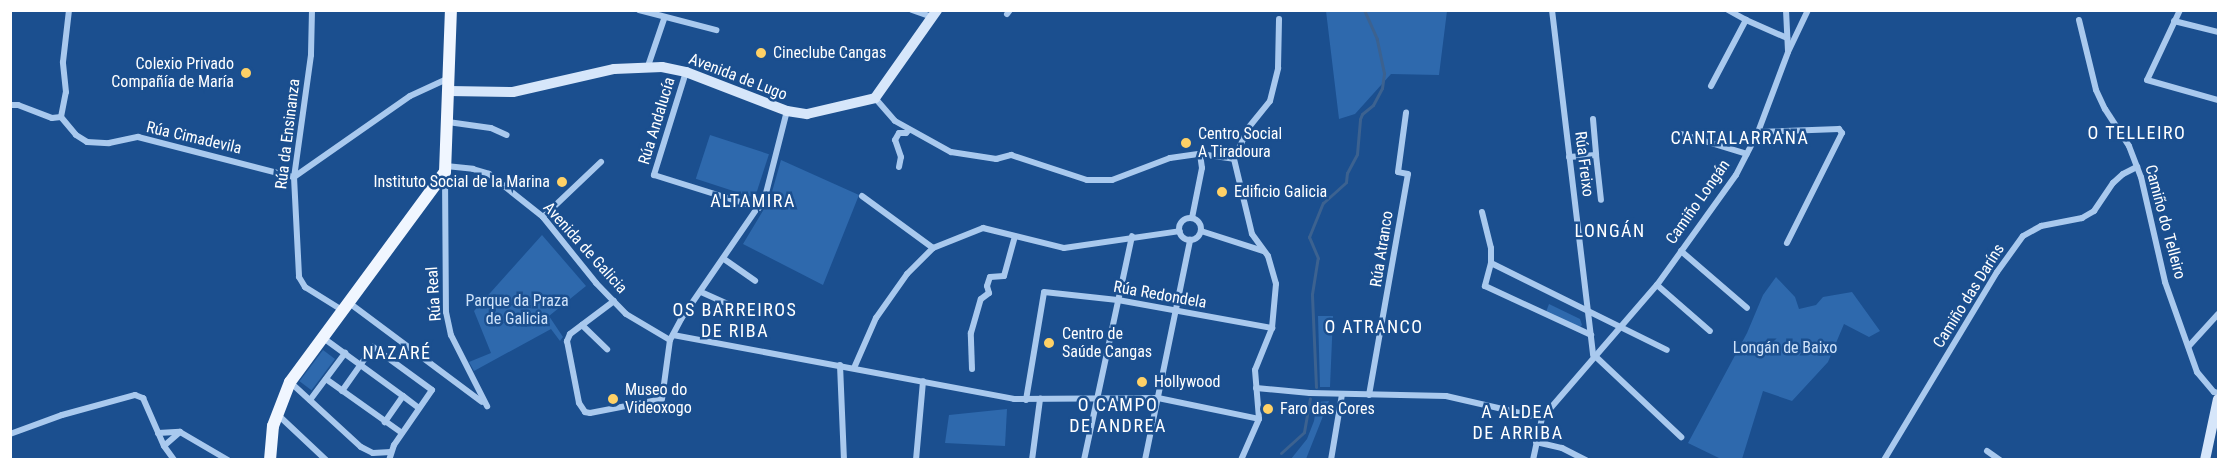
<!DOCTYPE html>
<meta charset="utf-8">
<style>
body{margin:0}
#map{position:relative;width:2229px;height:470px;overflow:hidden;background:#1b4f8f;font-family:"Roboto Condensed",sans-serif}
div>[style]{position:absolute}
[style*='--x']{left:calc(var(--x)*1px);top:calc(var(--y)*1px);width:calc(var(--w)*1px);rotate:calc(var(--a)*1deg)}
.green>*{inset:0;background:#2e69ad;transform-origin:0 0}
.stream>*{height:3px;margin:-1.5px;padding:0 1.5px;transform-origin:1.5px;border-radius:1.5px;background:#3c6290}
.street>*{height:6px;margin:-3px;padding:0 3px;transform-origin:3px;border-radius:3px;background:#a9c9ee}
.street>.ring{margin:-3px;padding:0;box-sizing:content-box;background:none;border:6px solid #a9c9ee;border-radius:50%}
.secondary>*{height:10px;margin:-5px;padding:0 5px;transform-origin:5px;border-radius:5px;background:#d6e6fa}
.primary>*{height:12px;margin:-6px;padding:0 6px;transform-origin:6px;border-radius:6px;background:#f0f6ff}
.dots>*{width:16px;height:16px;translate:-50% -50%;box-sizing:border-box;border:3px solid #1b4f8f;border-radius:50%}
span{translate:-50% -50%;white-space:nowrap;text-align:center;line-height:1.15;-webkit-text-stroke:5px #1b4f8f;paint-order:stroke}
.poi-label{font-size:16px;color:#fff}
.left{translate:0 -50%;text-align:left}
.right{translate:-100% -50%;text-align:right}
.street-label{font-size:16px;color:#fff}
.park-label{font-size:16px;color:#cfe3fa}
.neighbourhood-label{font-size:18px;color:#fff;letter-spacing:1.5px}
.frame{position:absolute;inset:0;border:12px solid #fff;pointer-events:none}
</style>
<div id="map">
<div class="green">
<i style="clip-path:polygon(1326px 11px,1447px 11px,1439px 75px,1391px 74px,1355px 114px,1339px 119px)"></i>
<i style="left:710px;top:135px;width:62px;height:46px;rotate:18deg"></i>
<i style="clip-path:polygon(781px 160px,859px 195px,823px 285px,743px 244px,770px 199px)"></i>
<i style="clip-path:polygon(542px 235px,586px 286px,549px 316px,563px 337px,560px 341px,551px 329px,474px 371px,469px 362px,491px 353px,474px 311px)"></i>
<i style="clip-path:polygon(1776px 277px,1795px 297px,1799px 309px,1816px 305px,1823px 297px,1852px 292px,1880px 331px,1869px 337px,1844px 324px,1828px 362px,1792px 401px,1763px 391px,1742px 459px,1721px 459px,1688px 443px,1747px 333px,1763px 295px)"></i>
<i style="clip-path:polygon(1549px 304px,1580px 319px,1582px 325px,1580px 327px,1546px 312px)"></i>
<i style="clip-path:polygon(1318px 316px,1333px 316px,1330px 387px,1320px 387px)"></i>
<i style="left:323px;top:350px;width:15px;height:39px;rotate:37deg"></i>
<i style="clip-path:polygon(1329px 401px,1306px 459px,1291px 459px,1307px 439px,1314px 421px,1317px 402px)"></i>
<i style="clip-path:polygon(1007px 409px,1005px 446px,945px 443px,949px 415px)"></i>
</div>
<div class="stream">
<i style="--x:1316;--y:387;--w:93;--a:-92.5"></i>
<i style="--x:1312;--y:294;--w:36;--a:-81"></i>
<i style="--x:1318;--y:258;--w:23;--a:-113"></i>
<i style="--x:1309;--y:237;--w:37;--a:-68"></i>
<i style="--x:1323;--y:203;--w:31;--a:-42"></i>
<i style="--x:1346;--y:182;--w:9;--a:-84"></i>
<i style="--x:1347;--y:173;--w:21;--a:-62"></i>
<i style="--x:1357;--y:154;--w:35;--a:-85"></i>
<i style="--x:1360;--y:119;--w:5;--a:-68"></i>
<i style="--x:1362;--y:114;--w:14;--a:-39"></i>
<i style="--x:1373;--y:105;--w:19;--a:-62"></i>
<i style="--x:1382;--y:88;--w:15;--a:-82"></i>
<i style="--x:1384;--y:73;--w:35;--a:-102"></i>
<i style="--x:1377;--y:39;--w:32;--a:-114"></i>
<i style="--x:1281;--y:453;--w:31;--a:-42"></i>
<i style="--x:1304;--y:432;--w:34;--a:-80"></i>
</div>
<div class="street">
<i style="--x:312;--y:10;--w:45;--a:91.3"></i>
<i style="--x:311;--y:55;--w:123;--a:97.9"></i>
<i style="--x:294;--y:177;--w:100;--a:87.1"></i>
<i style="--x:299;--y:277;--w:12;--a:59"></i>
<i style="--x:305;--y:287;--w:44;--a:31.9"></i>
<i style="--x:639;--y:10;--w:80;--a:14.6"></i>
<i style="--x:912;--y:10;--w:21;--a:19"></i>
<i style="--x:1552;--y:10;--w:348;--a:83.2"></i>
<i style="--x:1728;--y:10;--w:21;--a:29"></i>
<i style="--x:1786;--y:10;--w:41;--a:87.2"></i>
<i style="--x:2180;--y:10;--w:77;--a:115.2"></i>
<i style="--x:2147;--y:80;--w:74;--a:15.7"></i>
<i style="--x:1007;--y:14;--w:5;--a:-53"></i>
<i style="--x:2079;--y:20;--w:72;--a:76.3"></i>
<i style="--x:2096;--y:90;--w:21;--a:65"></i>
<i style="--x:2105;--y:109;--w:44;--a:57"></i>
<i style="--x:2129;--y:146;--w:33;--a:69"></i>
<i style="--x:2141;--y:177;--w:108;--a:77.1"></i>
<i style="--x:2165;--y:282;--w:96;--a:70.4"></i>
<i style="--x:2197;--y:372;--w:26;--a:50"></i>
<i style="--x:2214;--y:392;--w:4;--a:14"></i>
<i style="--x:2174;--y:21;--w:45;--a:14"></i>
<i style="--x:648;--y:66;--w:50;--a:-71.2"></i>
<i style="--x:686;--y:72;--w:108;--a:107.3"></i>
<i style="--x:654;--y:175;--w:110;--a:17.4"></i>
<i style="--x:1711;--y:86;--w:75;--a:-62.1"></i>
<i style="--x:1746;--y:20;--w:45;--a:23.7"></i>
<i style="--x:875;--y:98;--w:30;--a:49"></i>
<i style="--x:895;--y:121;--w:64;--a:29"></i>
<i style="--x:951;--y:152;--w:46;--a:8.8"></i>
<i style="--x:996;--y:159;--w:16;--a:-15"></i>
<i style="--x:1011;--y:155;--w:80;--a:18.2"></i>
<i style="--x:1087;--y:180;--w:25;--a:0"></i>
<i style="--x:1112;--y:180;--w:62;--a:-20.8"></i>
<i style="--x:1170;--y:158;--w:30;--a:-8"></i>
<i style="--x:1200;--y:154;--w:34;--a:8"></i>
<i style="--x:10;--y:105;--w:8;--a:0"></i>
<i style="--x:18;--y:105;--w:36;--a:21"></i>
<i style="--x:52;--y:118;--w:9;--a:-6"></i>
<i style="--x:61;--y:117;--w:23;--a:50"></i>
<i style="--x:76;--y:135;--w:13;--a:32"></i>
<i style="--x:87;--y:142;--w:22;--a:3"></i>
<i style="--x:109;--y:143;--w:30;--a:-12"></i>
<i style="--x:138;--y:137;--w:161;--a:14.4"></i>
<i style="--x:294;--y:177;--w:141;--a:-34.9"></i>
<i style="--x:410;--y:96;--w:43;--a:-24.8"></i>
<i style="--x:61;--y:117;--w:25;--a:-79"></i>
<i style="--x:66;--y:92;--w:30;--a:-96"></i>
<i style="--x:63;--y:62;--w:52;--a:-83.4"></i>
<i style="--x:1593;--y:119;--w:36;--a:85"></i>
<i style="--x:448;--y:122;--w:43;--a:7.9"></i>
<i style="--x:491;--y:128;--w:17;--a:24"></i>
<i style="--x:1675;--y:132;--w:75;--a:17"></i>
<i style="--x:1758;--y:132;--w:81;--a:-2.1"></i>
<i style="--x:1839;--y:129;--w:5;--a:53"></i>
<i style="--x:1842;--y:133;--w:123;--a:116.6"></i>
<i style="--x:1569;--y:157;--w:27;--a:-4"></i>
<i style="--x:1596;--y:155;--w:45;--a:83.7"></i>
<i style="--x:1234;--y:159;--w:77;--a:76.5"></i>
<i style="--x:1252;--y:234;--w:27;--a:54"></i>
<i style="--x:1268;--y:256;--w:29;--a:74"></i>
<i style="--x:1276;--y:284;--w:44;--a:95.2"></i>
<i style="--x:1272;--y:328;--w:45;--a:112"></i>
<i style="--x:1255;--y:370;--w:49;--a:85.3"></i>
<i style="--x:1259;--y:419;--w:45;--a:113.7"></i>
<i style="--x:1234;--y:159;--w:35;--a:-65"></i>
<i style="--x:1249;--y:127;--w:33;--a:-51"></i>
<i style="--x:1270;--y:101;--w:34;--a:-76"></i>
<i style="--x:1278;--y:68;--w:49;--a:-88.8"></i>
<i style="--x:446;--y:166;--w:27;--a:6"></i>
<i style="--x:473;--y:169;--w:17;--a:17"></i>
<i style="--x:489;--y:174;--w:69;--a:38.5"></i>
<i style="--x:543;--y:217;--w:85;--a:51.2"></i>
<i style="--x:596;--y:283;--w:43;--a:45.9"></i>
<i style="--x:626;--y:314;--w:51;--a:30.6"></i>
<i style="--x:899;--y:167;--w:10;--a:-79"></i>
<i style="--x:901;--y:157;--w:18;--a:-109"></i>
<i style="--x:895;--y:140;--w:8;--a:-60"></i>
<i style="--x:899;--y:133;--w:7;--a:0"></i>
<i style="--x:906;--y:133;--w:4;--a:-45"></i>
<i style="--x:445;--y:175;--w:137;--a:89.6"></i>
<i style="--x:446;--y:312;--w:24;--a:78"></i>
<i style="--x:451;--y:335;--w:80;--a:63.1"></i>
<i style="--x:862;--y:196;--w:88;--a:36.2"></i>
<i style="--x:1482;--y:212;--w:37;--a:76"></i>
<i style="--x:1491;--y:248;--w:15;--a:90"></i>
<i style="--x:1491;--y:263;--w:24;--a:105"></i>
<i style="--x:1485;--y:286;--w:117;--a:24.8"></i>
<i style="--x:543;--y:217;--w:80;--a:-43.5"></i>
<i style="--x:1192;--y:218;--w:51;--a:-78.7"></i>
<i style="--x:1202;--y:168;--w:14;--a:-98"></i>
<i class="ring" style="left:1179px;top:218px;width:16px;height:16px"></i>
<i style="--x:1201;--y:231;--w:65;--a:17.9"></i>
<i style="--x:1681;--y:251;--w:87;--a:40.8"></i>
<i style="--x:724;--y:259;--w:38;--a:35"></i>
<i style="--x:1491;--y:263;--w:196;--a:26.3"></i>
<i style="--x:1657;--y:285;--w:70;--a:41"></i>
<i style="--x:701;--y:292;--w:49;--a:24"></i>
<i style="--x:614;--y:301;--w:55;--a:143.1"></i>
<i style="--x:570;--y:334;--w:8;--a:113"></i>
<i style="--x:567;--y:341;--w:63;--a:79"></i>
<i style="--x:579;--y:403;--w:11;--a:56"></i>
<i style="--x:585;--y:412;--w:5;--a:11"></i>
<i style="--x:590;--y:413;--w:73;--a:-11"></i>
<i style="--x:662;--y:399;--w:60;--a:-82.3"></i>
<i style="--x:670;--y:340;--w:24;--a:-62"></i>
<i style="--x:681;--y:319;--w:148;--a:-55.5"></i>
<i style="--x:765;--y:197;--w:89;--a:-75.7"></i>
<i style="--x:348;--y:302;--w:167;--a:36.7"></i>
<i style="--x:582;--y:325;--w:35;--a:44"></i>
<i style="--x:673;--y:335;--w:347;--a:10.6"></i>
<i style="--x:1014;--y:399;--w:144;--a:-0.4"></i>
<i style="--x:1158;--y:398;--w:103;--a:11.7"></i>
<i style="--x:322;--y:337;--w:100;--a:36.1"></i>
<i style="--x:403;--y:396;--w:32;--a:125"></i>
<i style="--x:2189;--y:346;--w:43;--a:-47.8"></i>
<i style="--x:1594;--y:355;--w:120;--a:43.3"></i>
<i style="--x:840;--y:365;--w:95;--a:87.6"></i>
<i style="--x:854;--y:368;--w:55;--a:-66.3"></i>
<i style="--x:876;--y:318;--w:54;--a:-54.8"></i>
<i style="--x:907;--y:274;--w:37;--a:-45"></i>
<i style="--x:933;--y:248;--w:54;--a:-21.8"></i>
<i style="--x:983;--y:228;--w:83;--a:13.9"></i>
<i style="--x:1064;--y:248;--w:117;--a:-8.3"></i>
<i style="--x:972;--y:369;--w:36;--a:-92"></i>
<i style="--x:971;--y:333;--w:35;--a:-74"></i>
<i style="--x:981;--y:299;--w:10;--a:-37"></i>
<i style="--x:989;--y:293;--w:7;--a:-106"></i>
<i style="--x:987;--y:286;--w:9;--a:-72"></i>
<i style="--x:990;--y:277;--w:14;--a:-4"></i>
<i style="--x:1004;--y:276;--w:41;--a:-74.6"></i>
<i style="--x:326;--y:379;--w:93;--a:35.4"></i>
<i style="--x:290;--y:382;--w:96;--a:42.5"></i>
<i style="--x:361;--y:447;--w:13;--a:27"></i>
<i style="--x:373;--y:453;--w:18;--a:-3"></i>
<i style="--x:1256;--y:388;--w:54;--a:5.3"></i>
<i style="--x:1310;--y:393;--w:136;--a:1.3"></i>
<i style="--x:1446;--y:396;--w:98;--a:12.9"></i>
<i style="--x:342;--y:391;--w:54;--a:-54.8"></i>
<i style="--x:373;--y:347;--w:73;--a:36.1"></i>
<i style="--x:432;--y:390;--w:67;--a:124.6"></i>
<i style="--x:394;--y:445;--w:16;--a:108"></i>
<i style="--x:1369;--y:395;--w:224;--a:-80"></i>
<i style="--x:1408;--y:174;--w:10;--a:-169"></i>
<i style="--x:1398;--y:172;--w:60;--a:-82.3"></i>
<i style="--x:403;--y:396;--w:20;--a:37"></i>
<i style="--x:310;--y:400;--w:59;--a:-53.3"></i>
<i style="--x:1026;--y:400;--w:109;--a:-80.5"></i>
<i style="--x:1044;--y:292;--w:74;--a:6.2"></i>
<i style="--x:1118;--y:300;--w:157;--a:10.3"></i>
<i style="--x:276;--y:413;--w:69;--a:43.2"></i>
<i style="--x:180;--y:432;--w:56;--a:30.3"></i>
<i style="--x:158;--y:433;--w:22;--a:-3"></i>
<i style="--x:180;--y:432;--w:21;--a:139"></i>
<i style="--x:10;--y:434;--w:55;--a:-20.1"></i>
<i style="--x:62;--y:415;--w:76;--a:-15.3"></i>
<i style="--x:135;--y:395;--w:9;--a:21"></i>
<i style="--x:143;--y:398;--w:52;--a:66.4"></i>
<i style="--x:164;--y:446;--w:17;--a:54"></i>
<i style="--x:1536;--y:442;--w:27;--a:13"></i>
<i style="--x:1562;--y:448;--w:27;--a:27"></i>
<i style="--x:1987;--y:451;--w:16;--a:35"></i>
<i style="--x:916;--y:460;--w:79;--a:-84.9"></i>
<i style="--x:1032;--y:460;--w:62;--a:-82.5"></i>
<i style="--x:1084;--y:460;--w:229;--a:-77.9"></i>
<i style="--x:1145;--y:460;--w:225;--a:-78.4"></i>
<i style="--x:1331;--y:460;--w:67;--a:-80.5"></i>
<i style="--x:1533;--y:460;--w:43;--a:-77.9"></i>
<i style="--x:1542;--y:418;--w:176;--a:-49.2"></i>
<i style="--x:1657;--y:285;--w:135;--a:-54.3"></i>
<i style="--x:1736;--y:175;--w:48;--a:-62.9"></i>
<i style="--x:1758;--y:132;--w:85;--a:-69.4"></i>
<i style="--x:1788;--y:52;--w:47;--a:-64.5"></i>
<i style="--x:1884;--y:460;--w:219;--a:-59"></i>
<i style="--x:1997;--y:272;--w:44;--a:-54.2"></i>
<i style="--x:2023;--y:236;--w:21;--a:-29"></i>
<i style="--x:2041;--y:226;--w:42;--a:-11"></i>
<i style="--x:2082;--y:218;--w:14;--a:-30"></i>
<i style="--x:2094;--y:211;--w:34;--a:-56"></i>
<i style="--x:2113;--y:183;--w:13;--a:-42"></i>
<i style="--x:2123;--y:174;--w:16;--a:-27"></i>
</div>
<div class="secondary">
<i style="--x:449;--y:91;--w:64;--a:0.9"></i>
<i style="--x:513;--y:92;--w:104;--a:-12.8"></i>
<i style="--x:614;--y:69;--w:48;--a:-2.4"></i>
<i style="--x:662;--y:67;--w:25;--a:12"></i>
<i style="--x:686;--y:72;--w:108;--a:21.1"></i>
<i style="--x:787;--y:111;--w:20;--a:9"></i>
<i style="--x:807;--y:114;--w:70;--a:-13.2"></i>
<i style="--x:875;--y:98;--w:108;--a:-54.8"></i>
<i style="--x:2205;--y:460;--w:62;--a:-78"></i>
</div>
<div class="primary">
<i style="--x:270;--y:460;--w:34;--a:-85"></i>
<i style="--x:273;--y:426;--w:47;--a:-68.9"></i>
<i style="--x:290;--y:382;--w:261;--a:-53.6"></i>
<i style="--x:445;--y:172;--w:162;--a:-87.9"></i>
</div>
<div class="dots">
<i style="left:761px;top:53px;background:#ffd166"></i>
<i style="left:246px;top:73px;background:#ffd166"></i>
<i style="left:1186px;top:143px;background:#ffd166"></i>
<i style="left:562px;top:182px;background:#ffd166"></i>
<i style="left:1222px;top:192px;background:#ffd166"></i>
<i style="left:1049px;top:343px;background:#ffd166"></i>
<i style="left:1142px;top:382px;background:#ffd166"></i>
<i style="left:613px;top:399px;background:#ffd166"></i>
<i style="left:1268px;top:409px;background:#ffd166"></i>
</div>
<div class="poi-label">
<span class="left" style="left:773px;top:53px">Cineclube Cangas</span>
<span class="right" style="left:234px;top:73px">Colexio Privado<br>Compañía de María</span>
<span class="left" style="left:1198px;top:143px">Centro Social<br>A Tiradoura</span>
<span class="right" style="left:550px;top:182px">Instituto Social de la Marina</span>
<span class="left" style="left:1234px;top:192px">Edificio Galicia</span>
<span class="left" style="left:1062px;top:343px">Centro de<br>Saúde Cangas</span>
<span class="left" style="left:1154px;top:382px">Hollywood</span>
<span class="left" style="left:625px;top:399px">Museo do<br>Videoxogo</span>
<span class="left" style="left:1280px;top:409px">Faro das Cores</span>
</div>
<div class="street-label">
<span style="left:738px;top:77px;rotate:21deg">Avenida de Lugo</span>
<span style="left:657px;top:121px;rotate:-73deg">Rúa Andalucía</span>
<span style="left:288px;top:134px;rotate:-83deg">Rúa da Ensinanza</span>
<span style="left:194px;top:138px;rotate:13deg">Rúa Cimadevila</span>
<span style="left:1584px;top:164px;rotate:83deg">Rúa Freixo</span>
<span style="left:1698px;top:202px;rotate:-55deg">Camiño Longán</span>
<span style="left:2165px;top:222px;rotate:75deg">Camiño do Telleiro</span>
<span style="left:585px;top:248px;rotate:48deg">Avenida de Galicia</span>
<span style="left:1382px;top:249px;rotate:-81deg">Rúa Atranco</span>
<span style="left:434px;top:294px;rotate:-94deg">Rúa Real</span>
<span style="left:1160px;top:295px;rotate:10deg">Rúa Redondela</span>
<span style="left:1969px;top:296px;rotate:-58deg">Camiño das Daríns</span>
</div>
<div class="park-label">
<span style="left:517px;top:310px">Parque da Praza<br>de Galicia</span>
<span style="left:1785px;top:348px">Longán de Baixo</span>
</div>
<div class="neighbourhood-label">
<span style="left:2137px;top:133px">O TELLEIRO</span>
<span style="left:1740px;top:138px">CANTALARRANA</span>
<span style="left:753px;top:201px">ALTAMIRA</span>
<span style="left:1610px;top:231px">LONGÁN</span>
<span style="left:735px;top:321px">OS BARREIROS<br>DE RIBA</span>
<span style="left:1374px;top:327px">O ATRANCO</span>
<span style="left:397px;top:353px">NAZARÉ</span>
<span style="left:1118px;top:416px">O CAMPO<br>DE ANDREA</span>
<span style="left:1518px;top:423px">A ALDEA<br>DE ARRIBA</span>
</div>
<div class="frame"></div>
</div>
